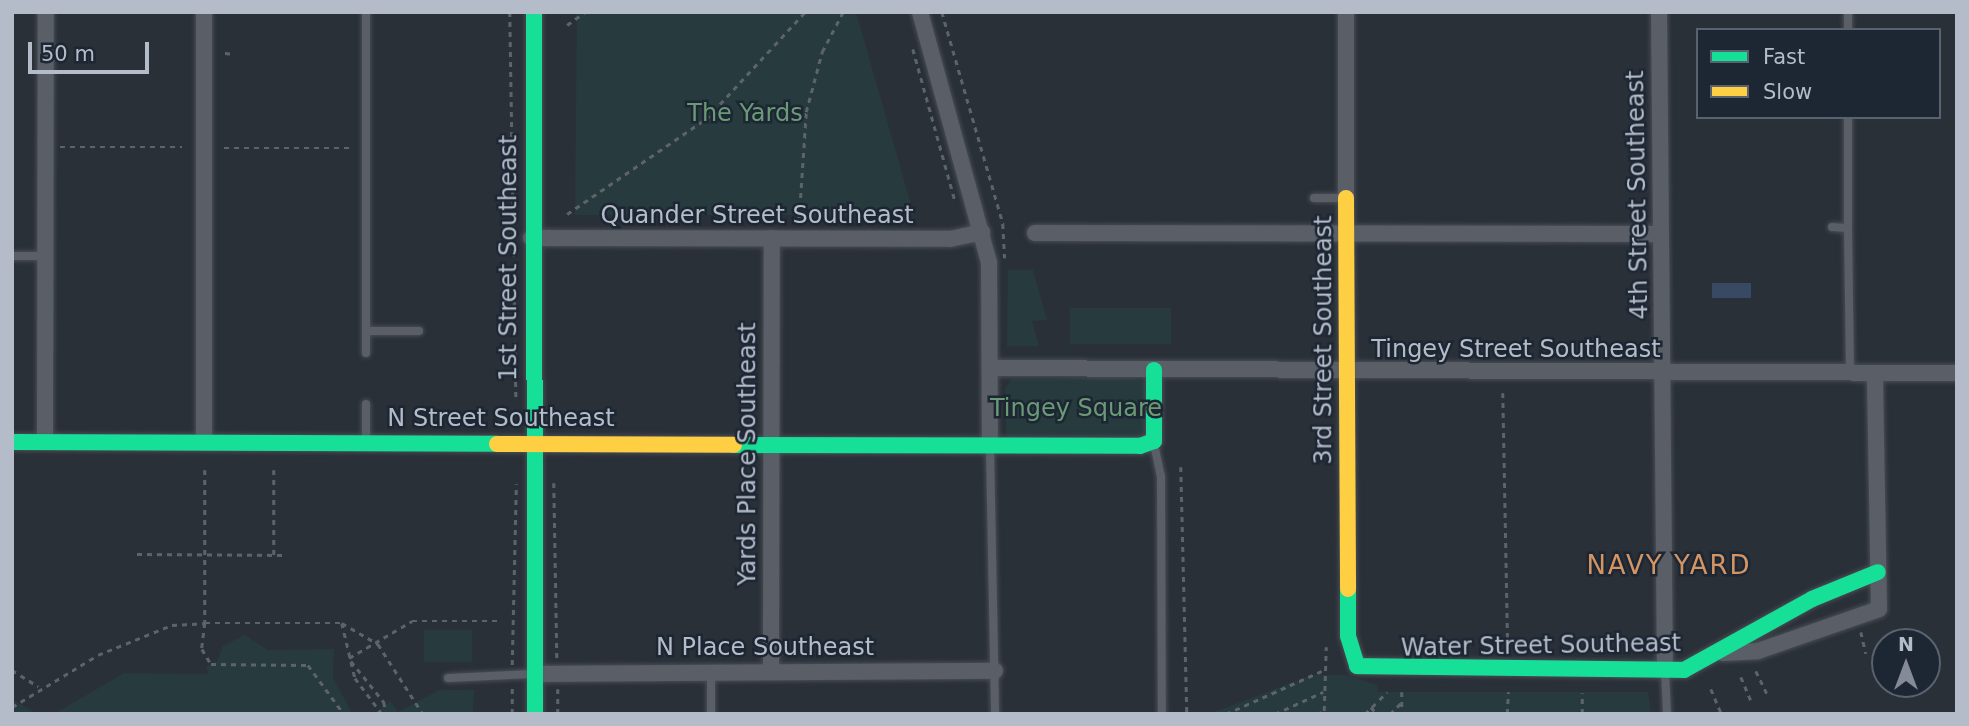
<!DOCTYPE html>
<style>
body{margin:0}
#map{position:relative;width:1969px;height:726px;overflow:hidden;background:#2a3038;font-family:"DejaVu Sans",sans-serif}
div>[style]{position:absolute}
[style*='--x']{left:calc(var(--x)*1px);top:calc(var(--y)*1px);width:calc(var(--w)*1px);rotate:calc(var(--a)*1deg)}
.green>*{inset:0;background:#273a3e;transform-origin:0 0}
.water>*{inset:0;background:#384963;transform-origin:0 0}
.path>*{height:2.5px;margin-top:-1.25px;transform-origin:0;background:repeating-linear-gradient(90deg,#5d636a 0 5px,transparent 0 10px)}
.roads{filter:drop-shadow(0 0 2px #484c53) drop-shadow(0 0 2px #484c53)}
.lane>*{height:8px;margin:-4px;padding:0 4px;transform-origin:4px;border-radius:4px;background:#5a5e66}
.street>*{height:16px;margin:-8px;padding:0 8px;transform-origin:8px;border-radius:8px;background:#5a5e66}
.fast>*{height:16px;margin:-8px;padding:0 8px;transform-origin:8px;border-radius:8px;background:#16e098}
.slow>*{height:16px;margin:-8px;padding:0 8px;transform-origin:8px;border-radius:8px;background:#ffcf43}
span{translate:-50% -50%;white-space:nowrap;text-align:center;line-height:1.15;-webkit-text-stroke:5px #1d2633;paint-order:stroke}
.park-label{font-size:24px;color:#6b9a76}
.street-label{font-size:24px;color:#b4bcc9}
.neighbourhood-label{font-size:26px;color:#d59563;letter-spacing:2px}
.frame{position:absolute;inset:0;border:14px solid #b4bcc9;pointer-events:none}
.legend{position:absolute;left:1696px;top:28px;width:245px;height:91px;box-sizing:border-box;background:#1d2633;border:2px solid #59626f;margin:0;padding:9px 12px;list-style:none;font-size:21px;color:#b4bcc9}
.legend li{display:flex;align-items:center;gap:14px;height:35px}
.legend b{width:35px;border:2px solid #59626f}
.north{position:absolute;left:1871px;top:628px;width:70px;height:70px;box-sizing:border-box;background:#1d2633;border:2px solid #59626f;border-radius:50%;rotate:0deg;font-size:19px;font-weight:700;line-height:28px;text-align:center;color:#b4bcc9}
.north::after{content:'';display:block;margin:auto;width:24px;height:32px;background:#848b96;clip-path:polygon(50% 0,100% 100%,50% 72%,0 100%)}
.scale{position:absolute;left:28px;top:42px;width:121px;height:32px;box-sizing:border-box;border:4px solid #b4bcc9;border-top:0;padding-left:9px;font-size:21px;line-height:24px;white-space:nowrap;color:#b4bcc9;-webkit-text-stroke:5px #1d2633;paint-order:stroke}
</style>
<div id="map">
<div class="green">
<i style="clip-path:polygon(577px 12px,856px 12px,914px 215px,575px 215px)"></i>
<i style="clip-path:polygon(1008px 270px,1033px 270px,1047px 320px,1032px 321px,1039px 346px,1007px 346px)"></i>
<i style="left:1070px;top:308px;width:101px;height:36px"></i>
<i style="clip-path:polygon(1132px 377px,1145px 383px,1147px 428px,1140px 439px,1012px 440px,1006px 434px,1005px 389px,1011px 379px)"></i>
<i style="left:424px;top:630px;width:48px;height:32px"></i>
<i style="clip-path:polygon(245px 635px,268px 650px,334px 649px,333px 677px,352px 714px,54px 714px,124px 673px,209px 674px,206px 667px,217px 661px,223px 646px)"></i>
<i style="clip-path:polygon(1312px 675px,1346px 675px,1377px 685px,1378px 692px,1648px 692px,1651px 714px,1209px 714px)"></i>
<i style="clip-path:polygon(439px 690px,474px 690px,473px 714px,374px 714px,390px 701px,398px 712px)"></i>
<i style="clip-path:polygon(12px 699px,15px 701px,38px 714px,12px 714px)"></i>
</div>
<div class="water">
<i style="left:1712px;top:283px;width:39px;height:15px"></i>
</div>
<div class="path">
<i style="--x:510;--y:12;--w:389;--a:89.1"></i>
<i style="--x:942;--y:12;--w:221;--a:73.9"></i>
<i style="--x:1003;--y:224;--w:34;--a:87"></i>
<i style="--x:567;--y:25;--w:22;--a:-36"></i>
<i style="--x:913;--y:49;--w:157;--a:74.5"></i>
<i style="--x:225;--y:53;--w:10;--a:6"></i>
<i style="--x:60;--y:147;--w:122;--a:0"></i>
<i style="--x:224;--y:148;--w:130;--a:0"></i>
<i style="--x:567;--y:214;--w:168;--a:-34.4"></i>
<i style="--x:706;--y:119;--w:146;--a:-47.2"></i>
<i style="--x:799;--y:218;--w:106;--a:-86.2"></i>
<i style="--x:806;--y:112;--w:62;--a:-75.1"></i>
<i style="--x:822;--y:52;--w:45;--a:-62.3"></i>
<i style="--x:1503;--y:393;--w:255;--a:88.9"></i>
<i style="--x:1181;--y:467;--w:247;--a:88.6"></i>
<i style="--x:205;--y:470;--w:153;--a:90"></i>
<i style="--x:205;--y:623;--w:137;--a:0"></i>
<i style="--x:342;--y:623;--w:57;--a:76.7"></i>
<i style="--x:355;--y:678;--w:45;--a:53.1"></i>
<i style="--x:274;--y:470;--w:85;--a:90"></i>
<i style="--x:554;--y:483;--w:175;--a:89"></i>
<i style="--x:137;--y:554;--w:148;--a:0.4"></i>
<i style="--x:342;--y:623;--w:42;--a:30.3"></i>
<i style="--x:378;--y:644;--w:83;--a:57.3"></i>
<i style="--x:1861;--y:632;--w:22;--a:77"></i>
<i style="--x:349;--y:658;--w:73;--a:-30.4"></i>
<i style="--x:412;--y:621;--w:90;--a:0"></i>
<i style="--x:351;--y:661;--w:53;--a:51.2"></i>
<i style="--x:384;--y:702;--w:12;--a:81"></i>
<i style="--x:512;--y:665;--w:181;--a:-88.7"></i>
<i style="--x:12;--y:670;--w:31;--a:32"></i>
<i style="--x:1756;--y:671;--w:25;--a:64"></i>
<i style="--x:1741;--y:677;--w:26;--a:67"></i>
<i style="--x:558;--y:689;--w:25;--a:90"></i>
<i style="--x:1711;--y:689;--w:26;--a:67"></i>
<i style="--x:1402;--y:692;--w:22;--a:90"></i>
<i style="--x:12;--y:707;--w:100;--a:-31.2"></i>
<i style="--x:98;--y:655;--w:80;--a:-22.1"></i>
<i style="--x:172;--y:625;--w:33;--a:-3"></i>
<i style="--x:205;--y:623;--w:26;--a:97"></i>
<i style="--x:202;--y:649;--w:17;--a:59"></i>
<i style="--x:211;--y:664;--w:97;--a:0.6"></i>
<i style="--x:308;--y:665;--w:61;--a:53.7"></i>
<i style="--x:1371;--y:707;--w:9;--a:49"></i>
<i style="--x:512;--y:714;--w:28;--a:-90"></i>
<i style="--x:1226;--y:714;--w:110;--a:-24.2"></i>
<i style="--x:1275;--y:714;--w:53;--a:-24.6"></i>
<i style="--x:1317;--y:714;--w:8;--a:-23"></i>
<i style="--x:1324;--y:711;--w:64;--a:-88.2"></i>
<i style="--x:1365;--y:714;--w:31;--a:-45"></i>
<i style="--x:1390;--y:714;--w:17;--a:-45"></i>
<i style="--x:1507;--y:714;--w:22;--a:-87"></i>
<i style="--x:1582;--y:714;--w:21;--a:-90"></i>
</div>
<div class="roads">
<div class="lane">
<i style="--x:366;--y:12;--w:319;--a:90"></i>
<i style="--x:366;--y:331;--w:53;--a:0"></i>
<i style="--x:1848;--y:12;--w:18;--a:90"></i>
<i style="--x:1848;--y:117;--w:111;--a:90"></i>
<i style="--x:1314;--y:198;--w:32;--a:0"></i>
<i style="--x:1832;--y:227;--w:16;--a:4"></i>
<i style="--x:1848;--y:228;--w:145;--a:89.2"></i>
<i style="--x:12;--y:256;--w:33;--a:0"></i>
<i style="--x:366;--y:331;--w:22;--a:90"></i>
<i style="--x:366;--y:404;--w:38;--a:90"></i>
<i style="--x:1154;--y:444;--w:33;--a:78"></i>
<i style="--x:1161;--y:476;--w:238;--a:89.8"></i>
<i style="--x:990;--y:448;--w:266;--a:88.9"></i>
<i style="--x:711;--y:671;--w:43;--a:90"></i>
<i style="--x:1665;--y:671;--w:43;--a:87.3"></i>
<i style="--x:448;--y:678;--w:84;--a:-2.7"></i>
</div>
<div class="street">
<i style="--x:204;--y:12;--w:430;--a:90"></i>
<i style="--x:920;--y:12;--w:259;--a:74.6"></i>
<i style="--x:989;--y:262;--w:180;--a:89.7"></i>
<i style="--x:1659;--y:12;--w:659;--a:89.48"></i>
<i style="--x:1346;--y:198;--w:186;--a:-90"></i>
<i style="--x:1035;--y:233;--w:626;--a:0.09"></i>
<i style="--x:531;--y:238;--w:419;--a:0.1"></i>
<i style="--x:950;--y:239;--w:33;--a:-12"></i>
<i style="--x:990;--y:368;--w:967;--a:0.3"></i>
<i style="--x:45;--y:442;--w:430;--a:-89.9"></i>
<i style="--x:1723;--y:653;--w:35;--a:-3"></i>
<i style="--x:1758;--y:651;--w:128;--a:-19.1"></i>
<i style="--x:1879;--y:609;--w:236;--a:-91"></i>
<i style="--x:771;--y:671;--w:433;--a:-89.9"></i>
<i style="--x:535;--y:674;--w:460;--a:-0.4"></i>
</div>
<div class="fast">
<i style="--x:534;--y:12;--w:702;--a:89.92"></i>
<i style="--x:12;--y:442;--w:485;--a:0.2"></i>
<i style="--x:734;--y:445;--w:406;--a:0.1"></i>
<i style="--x:1140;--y:446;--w:15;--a:-20"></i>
<i style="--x:1154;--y:441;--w:71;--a:-90"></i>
<i style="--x:1348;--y:589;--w:47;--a:90"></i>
<i style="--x:1348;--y:636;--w:31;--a:73"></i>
<i style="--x:1357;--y:666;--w:327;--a:0.7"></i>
<i style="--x:1684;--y:670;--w:146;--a:-29"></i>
<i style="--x:1812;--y:599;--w:71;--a:-22.2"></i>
</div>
<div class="slow">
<i style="--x:1346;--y:198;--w:391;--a:89.7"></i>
<i style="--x:497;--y:444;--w:237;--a:0.2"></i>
</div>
</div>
<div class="park-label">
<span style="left:745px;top:114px">The Yards</span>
<span style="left:1076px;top:409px">Tingey Square</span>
</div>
<div class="street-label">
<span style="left:1638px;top:195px;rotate:-91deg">4th Street Southeast</span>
<span style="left:757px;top:216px">Quander Street Southeast</span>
<span style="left:509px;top:258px;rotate:-90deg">1st Street Southeast</span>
<span style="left:1324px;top:340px;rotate:-90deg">3rd Street Southeast</span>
<span style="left:1516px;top:350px">Tingey Street Southeast</span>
<span style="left:501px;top:419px">N Street Southeast</span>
<span style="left:748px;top:454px;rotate:-90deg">Yards Place Southeast</span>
<span style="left:1541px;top:646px;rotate:-1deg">Water Street Southeast</span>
<span style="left:765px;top:648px">N Place Southeast</span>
</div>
<div class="neighbourhood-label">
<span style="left:1669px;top:566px">NAVY YARD</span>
</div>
<div class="frame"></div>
<ul class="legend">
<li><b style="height:9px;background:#16e098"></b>Fast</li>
<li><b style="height:9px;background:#ffcf43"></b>Slow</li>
</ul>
<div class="north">N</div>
<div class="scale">50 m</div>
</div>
